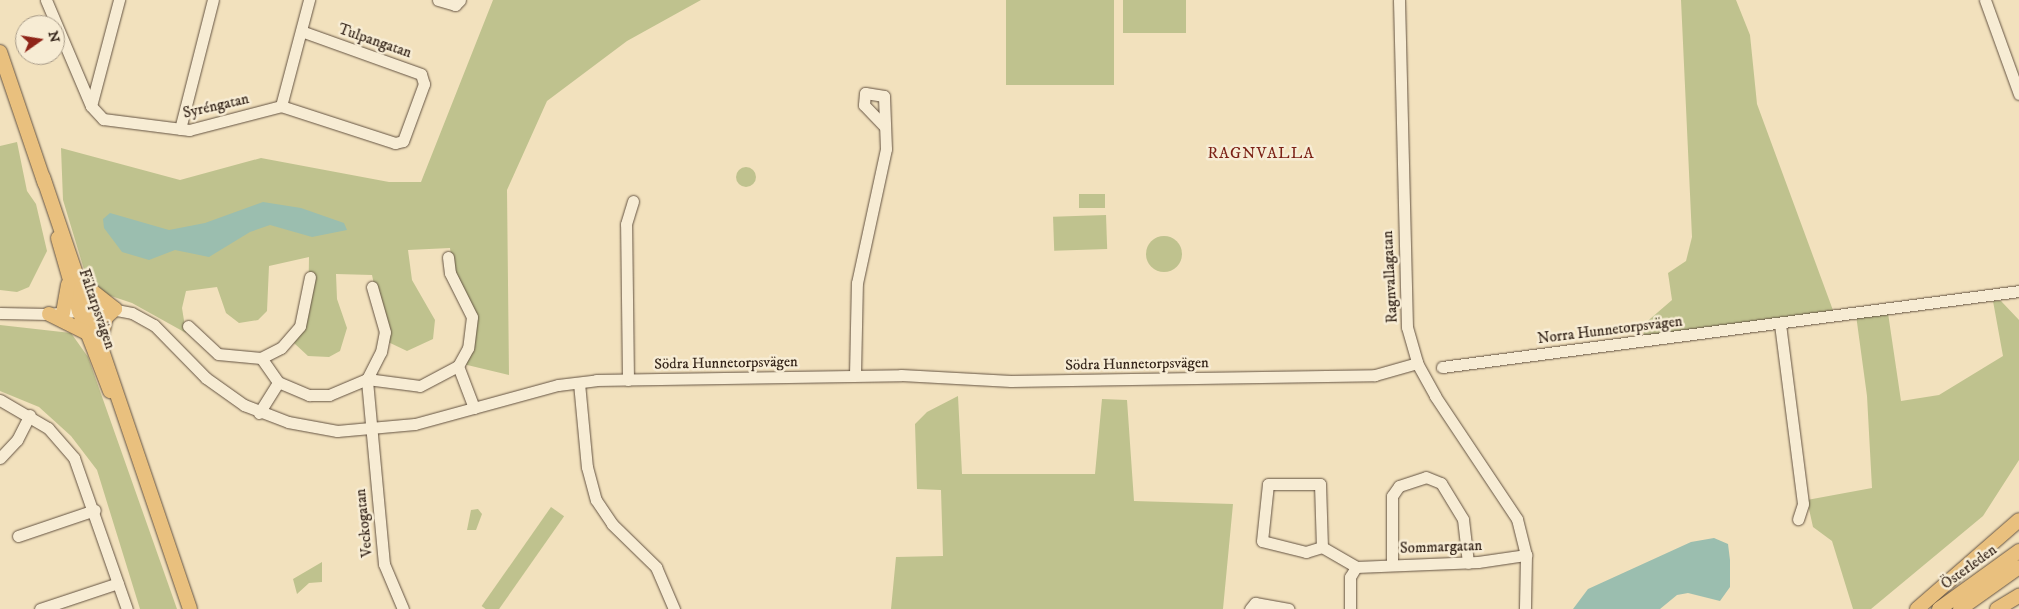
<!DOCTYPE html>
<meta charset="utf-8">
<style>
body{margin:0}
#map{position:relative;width:2019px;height:609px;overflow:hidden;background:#f2e1bd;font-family:"IM FELL DW Pica",serif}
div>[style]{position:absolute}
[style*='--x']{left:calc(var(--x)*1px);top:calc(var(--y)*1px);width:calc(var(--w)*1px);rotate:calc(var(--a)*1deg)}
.green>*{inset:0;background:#bfc28e;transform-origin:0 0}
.round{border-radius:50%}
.water>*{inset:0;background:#9bbeaf}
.roads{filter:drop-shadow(0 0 1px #645342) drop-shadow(0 0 1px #645342)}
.minor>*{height:11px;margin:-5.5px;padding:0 5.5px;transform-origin:5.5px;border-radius:5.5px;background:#f7ecd4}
.major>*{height:14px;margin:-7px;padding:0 7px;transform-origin:7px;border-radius:7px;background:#e9c07e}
span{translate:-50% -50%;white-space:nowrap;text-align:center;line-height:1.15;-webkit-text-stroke:5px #f7ecd4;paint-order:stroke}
.street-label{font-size:15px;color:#342419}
.neighbourhood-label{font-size:16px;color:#7a1f14;letter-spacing:1px}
.north{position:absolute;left:15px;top:15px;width:50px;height:50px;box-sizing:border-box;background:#f7ecd4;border:1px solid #a99c89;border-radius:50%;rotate:77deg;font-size:14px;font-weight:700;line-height:20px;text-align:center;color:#342419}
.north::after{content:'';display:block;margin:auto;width:18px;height:22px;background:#8f2418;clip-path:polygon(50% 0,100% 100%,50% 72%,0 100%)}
</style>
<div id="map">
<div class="green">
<i style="clip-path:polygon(493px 0,701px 0,627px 41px,547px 101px,507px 190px,509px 375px,463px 364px,472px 306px,453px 270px,450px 248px,408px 250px,412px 280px,435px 320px,433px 339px,407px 351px,386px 341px,372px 275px,336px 274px,337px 299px,347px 328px,340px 351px,329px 357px,308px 356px,294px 343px,308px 317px,309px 257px,269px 266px,267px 311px,258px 320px,239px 323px,226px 313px,217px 287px,186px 291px,182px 308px,186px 333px,132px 303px,99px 292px,86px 276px,63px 200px,61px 148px,180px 180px,261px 158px,389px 182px,421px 182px)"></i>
<i style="left:1006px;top:0;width:108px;height:85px"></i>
<i style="left:1123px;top:0;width:63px;height:33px"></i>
<i style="clip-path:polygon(1681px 0,1736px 0,1750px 35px,1757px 104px,1834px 313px,1644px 336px,1643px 325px,1672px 300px,1668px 273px,1686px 261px,1692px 237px)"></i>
<i style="clip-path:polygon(17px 142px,27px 191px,36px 204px,47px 251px,29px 287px,17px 292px,0 290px,0 146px)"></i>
<i class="round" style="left:736px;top:167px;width:20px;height:20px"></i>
<i style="left:1105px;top:194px;width:14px;height:26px;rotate:90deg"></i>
<i style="left:1106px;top:215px;width:34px;height:53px;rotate:88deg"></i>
<i class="round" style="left:1146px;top:236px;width:36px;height:36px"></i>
<i style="clip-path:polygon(1993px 301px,2001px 301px,2019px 320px,2019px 460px,1983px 516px,1871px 609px,1853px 609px,1832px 541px,1813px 527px,1807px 500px,1872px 488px,1867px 396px,1856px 315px,1888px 313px,1901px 401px,1939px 395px,2003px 356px)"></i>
<i style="clip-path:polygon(0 325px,71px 333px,88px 357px,177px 609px,140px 609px,97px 470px,71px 436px,39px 407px,0 391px)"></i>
<i style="clip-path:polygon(958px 396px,962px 474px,1095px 474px,1102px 399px,1127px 400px,1134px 501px,1233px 504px,1223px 609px,891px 609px,896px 557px,943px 556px,941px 490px,917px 489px,915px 424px,927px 412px)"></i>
<i style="left:551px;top:507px;width:16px;height:121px;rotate:35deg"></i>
<i style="clip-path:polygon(478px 509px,482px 514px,476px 530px,467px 530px,471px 510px)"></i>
<i style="clip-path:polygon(322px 562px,322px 582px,309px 583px,297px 594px,293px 579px)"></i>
</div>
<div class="water">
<i style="clip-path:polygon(263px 202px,301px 208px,344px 223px,347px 230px,312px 237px,270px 225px,250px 232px,209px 257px,175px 250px,149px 260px,122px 252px,104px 228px,103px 219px,110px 213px,169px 230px,205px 223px)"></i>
<i style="clip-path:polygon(1714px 538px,1728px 544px,1730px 560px,1730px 587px,1720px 601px,1688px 593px,1677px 595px,1660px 609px,1573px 609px,1588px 589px,1691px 542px)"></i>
</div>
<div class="roads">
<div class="minor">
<i style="--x:46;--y:0;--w:115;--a:67"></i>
<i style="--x:91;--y:106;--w:18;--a:47"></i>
<i style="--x:103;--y:119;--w:87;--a:7.3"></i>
<i style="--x:189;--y:130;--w:95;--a:-14.6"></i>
<i style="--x:281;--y:106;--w:120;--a:18"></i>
<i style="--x:395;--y:143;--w:8;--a:-14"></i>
<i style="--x:403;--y:141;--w:61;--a:-69.8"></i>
<i style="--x:424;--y:84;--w:10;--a:-107"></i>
<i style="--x:421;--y:74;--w:127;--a:-160.3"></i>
<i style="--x:438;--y:0;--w:18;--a:16"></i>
<i style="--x:455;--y:5;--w:7;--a:-45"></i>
<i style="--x:1399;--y:0;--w:327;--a:88.6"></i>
<i style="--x:1407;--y:327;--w:37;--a:74"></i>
<i style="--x:1417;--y:363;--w:38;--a:61"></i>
<i style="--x:1435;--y:396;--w:148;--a:56.3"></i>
<i style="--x:1517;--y:519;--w:37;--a:76"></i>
<i style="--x:1526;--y:555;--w:54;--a:91.1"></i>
<i style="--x:1985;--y:0;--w:100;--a:70.1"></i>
<i style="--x:91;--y:106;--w:110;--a:-75.2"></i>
<i style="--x:281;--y:106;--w:110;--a:-75.2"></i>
<i style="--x:180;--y:129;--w:133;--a:-75.7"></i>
<i style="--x:448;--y:257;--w:16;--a:83"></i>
<i style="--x:450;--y:273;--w:49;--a:63.4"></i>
<i style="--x:472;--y:317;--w:31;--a:97"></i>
<i style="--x:468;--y:348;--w:21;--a:119"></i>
<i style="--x:458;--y:366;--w:45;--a:69.1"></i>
<i style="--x:0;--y:313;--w:49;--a:1.2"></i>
<i style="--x:49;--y:314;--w:57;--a:-6"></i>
<i style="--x:106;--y:308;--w:26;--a:11"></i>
<i style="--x:132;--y:313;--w:25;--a:29"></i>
<i style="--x:154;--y:325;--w:74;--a:45.5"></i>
<i style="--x:206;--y:378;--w:47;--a:35.4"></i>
<i style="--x:244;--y:405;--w:47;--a:21.1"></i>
<i style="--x:288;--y:422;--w:50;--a:10.4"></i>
<i style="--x:337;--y:431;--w:78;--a:-5.1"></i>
<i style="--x:415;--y:424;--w:148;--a:-15.3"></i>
<i style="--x:558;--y:385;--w:38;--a:-7"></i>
<i style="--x:596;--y:380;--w:305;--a:-0.9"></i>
<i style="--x:901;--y:375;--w:110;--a:3.1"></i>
<i style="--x:1011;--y:381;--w:364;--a:-0.9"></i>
<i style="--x:1375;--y:375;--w:44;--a:-15.9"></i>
<i style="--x:1780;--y:324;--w:181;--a:82.7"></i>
<i style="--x:1803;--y:504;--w:16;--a:108"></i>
<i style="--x:188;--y:326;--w:41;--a:43"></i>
<i style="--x:218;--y:354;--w:43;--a:5.3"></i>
<i style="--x:1442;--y:367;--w:582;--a:-7.5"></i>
<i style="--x:855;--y:375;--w:92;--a:-88.8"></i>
<i style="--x:857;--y:283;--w:137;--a:-77.8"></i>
<i style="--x:886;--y:149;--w:53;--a:-92.2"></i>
<i style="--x:884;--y:96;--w:19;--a:-171"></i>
<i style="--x:865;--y:93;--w:12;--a:95"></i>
<i style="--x:864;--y:105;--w:30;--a:46"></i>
<i style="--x:628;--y:380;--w:156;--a:-90.7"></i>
<i style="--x:626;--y:224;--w:24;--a:-73"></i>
<i style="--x:278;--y:382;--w:29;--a:-125"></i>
<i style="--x:261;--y:358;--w:22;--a:-27"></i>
<i style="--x:281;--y:348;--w:29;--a:-49"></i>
<i style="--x:300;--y:326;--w:50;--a:-78.5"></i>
<i style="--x:579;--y:383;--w:84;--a:84.6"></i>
<i style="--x:587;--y:467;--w:34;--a:75"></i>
<i style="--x:596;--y:500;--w:29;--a:56"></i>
<i style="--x:612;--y:524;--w:62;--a:44.3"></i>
<i style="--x:656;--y:567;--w:46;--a:66.8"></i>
<i style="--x:0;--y:400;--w:56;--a:30.3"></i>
<i style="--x:48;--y:428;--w:40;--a:49"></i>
<i style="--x:74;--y:458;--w:160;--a:70.7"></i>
<i style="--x:259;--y:413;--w:36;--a:-58"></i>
<i style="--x:278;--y:382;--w:34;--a:23"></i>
<i style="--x:309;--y:395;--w:20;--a:0"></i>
<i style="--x:329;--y:395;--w:41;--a:-22.8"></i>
<i style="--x:367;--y:379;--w:30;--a:-63"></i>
<i style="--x:381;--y:352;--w:20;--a:-79"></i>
<i style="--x:385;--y:332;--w:47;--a:-106.1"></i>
<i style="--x:0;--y:458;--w:25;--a:-47"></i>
<i style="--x:17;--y:440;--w:28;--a:-63"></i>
<i style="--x:18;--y:536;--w:81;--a:-18.7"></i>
<i style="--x:1322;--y:547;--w:17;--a:163"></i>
<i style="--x:1306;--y:552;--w:45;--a:-166"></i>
<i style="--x:1262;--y:541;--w:57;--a:-84"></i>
<i style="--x:1268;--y:484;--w:52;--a:0"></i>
<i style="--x:1320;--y:484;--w:63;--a:88.2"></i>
<i style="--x:1322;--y:547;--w:39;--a:30"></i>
<i style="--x:1392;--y:563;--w:67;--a:-90"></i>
<i style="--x:1392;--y:496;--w:12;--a:-55"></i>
<i style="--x:1399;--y:486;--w:28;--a:-18"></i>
<i style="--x:1426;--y:477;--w:16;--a:22"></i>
<i style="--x:1441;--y:483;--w:42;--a:58.6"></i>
<i style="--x:1463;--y:519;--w:44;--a:83.5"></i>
<i style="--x:40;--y:609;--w:82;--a:-18.4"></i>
<i style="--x:403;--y:609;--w:49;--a:-112.9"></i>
<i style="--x:384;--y:564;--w:186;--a:-95.3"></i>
<i style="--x:367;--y:379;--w:53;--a:7.5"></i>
<i style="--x:420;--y:386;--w:43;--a:-27.8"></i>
<i style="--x:1250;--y:609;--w:8;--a:-50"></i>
<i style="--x:1255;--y:603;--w:34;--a:10"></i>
<i style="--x:1350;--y:609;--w:32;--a:-90"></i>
<i style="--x:1350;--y:577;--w:12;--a:-59"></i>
<i style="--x:1356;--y:567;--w:122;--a:-2.3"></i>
<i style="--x:1478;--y:562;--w:49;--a:-8.3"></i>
</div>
<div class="major">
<i style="--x:0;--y:52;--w:139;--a:71.2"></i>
<i style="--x:43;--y:177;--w:456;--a:71.2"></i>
<i style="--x:58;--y:238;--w:76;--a:74"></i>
<i style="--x:79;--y:311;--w:86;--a:68.8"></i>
<i style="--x:82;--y:283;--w:42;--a:38.2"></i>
<i style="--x:115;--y:309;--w:12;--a:138"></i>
<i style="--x:106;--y:317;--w:23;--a:103"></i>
<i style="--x:63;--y:313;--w:29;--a:-80"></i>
<i style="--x:49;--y:314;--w:42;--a:26.6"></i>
<i style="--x:1917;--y:609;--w:135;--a:-41.1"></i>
<i style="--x:1939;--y:609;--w:99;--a:-35.9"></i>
<i style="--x:1960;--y:609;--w:72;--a:-35.4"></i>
<i style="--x:1997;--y:609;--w:26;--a:-31"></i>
</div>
</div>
<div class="street-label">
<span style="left:375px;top:41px;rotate:19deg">Tulpangatan</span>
<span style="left:216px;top:106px;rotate:-13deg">Syréngatan</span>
<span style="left:1390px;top:277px;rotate:-93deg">Ragnvallagatan</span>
<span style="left:97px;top:309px;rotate:71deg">Fältarpsvägen</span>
<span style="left:1610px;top:330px;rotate:-7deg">Norra Hunnetorpsvägen</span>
<span style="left:726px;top:363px;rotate:-1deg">Södra Hunnetorpsvägen</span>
<span style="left:1137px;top:364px;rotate:-1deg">Södra Hunnetorpsvägen</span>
<span style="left:364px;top:523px;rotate:-96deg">Veckogatan</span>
<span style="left:1441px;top:547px;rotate:-2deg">Sommargatan</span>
<span style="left:1969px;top:567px;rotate:-36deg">Österleden</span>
</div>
<div class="neighbourhood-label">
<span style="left:1261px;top:153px">RAGNVALLA</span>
</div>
<div class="north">N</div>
</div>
